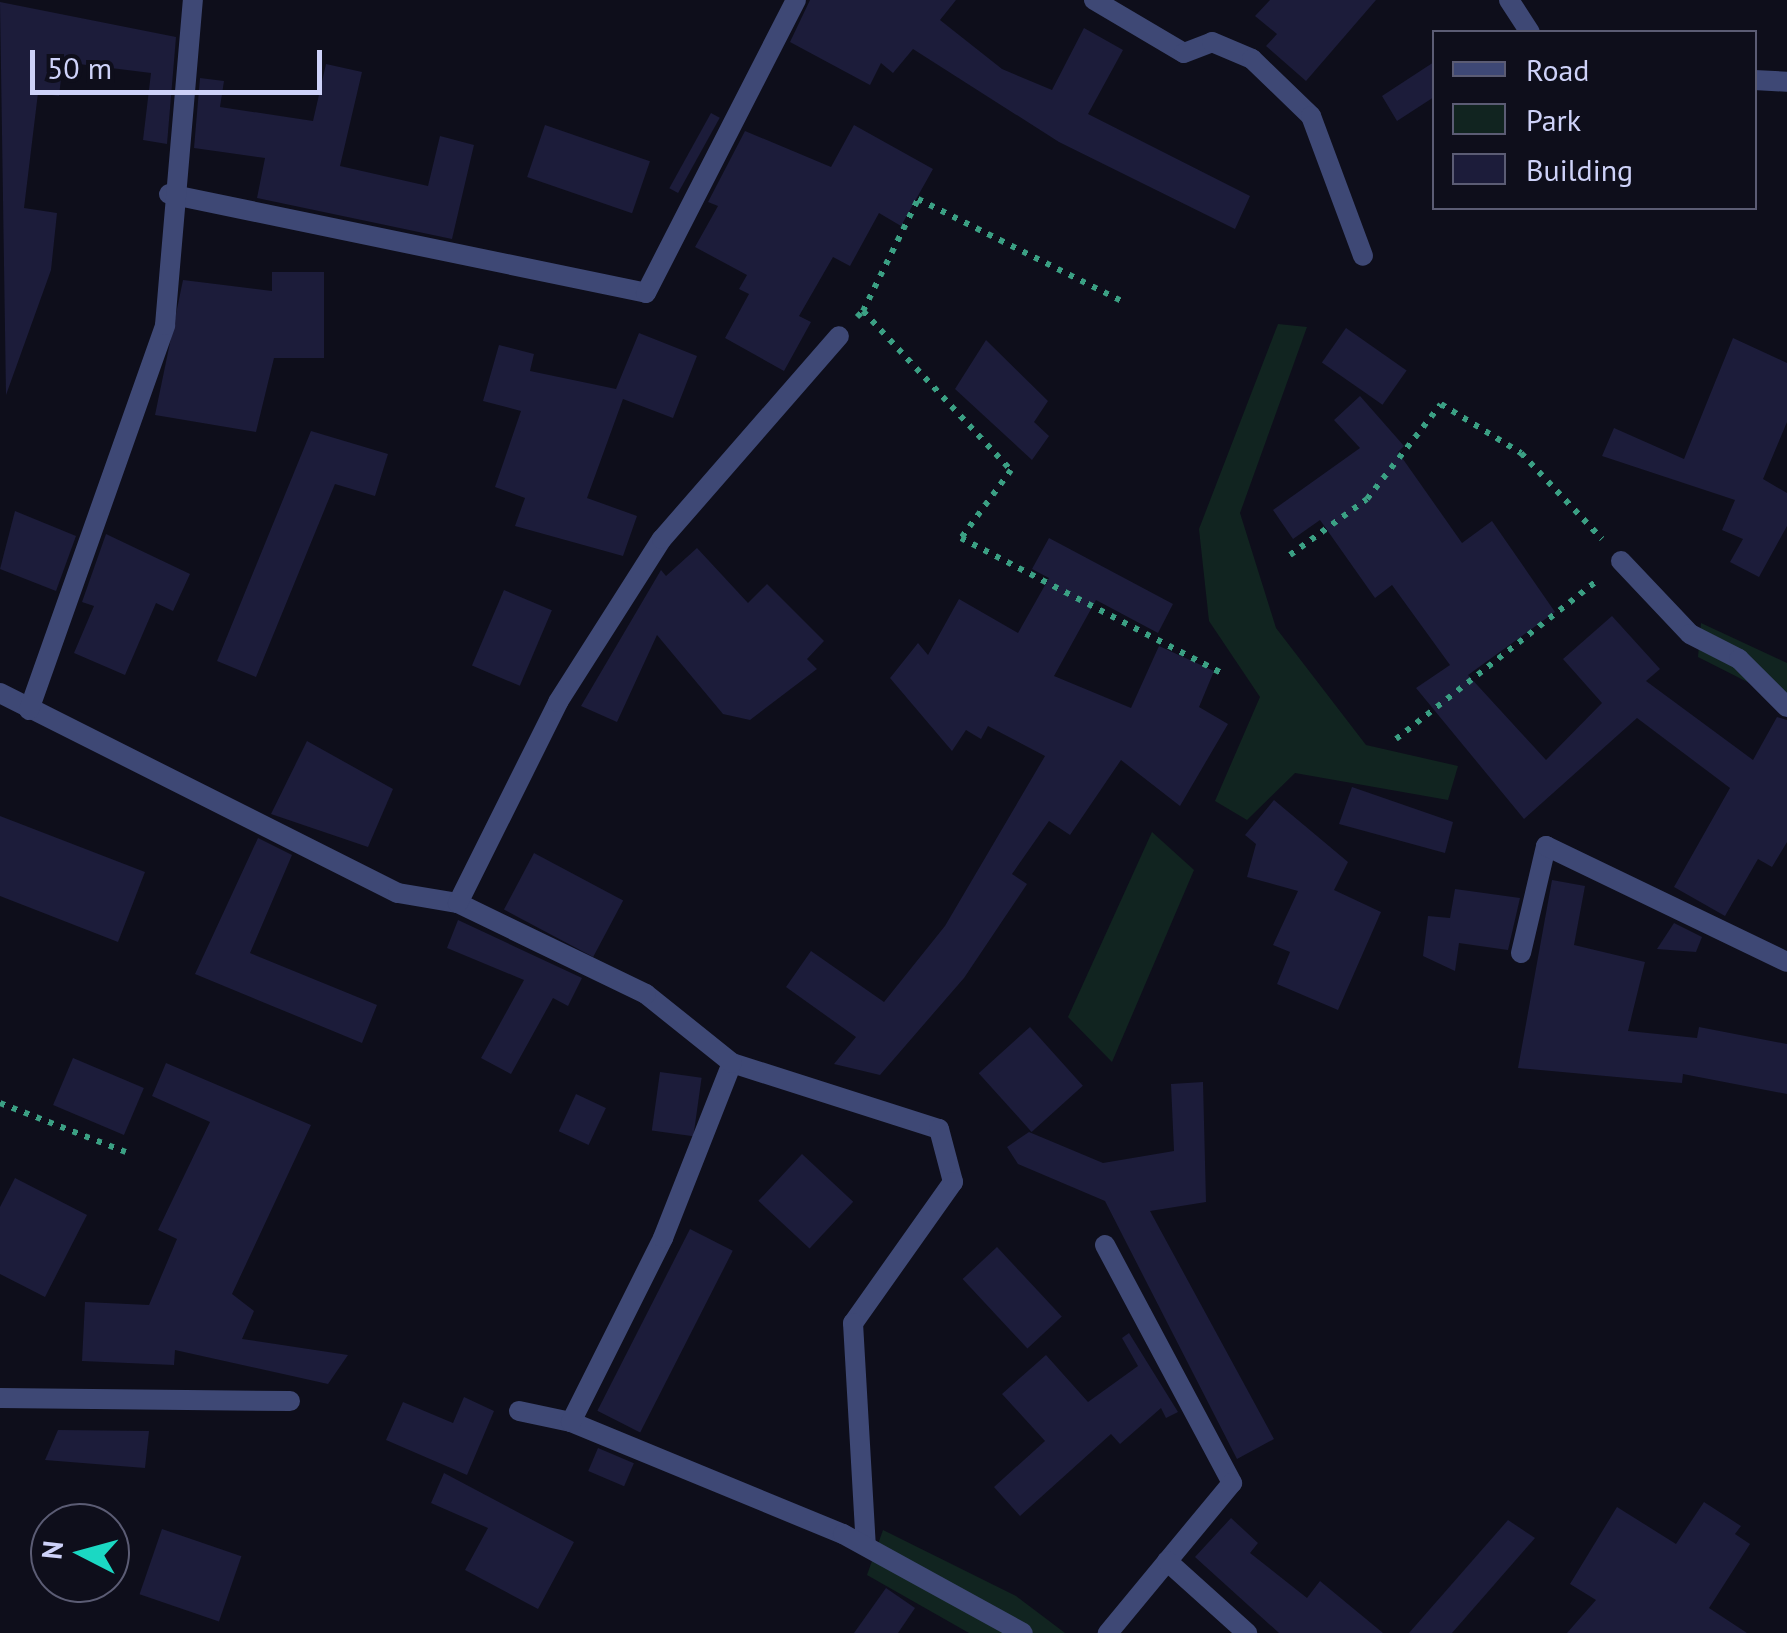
<!DOCTYPE html>
<style>
body{margin:0}
#map{position:relative;width:1787px;height:1633px;overflow:hidden;background:#0e0e1b;font-family:"PT Sans",sans-serif}
div>[style]{position:absolute}
[style*='--x']{left:calc(var(--x)*1px);top:calc(var(--y)*1px);width:calc(var(--w)*1px);rotate:calc(var(--a)*1deg)}
.green>*{inset:0;background:#112420}
.building>*{inset:0;background:#1c1c3a;transform-origin:0 0}
.path>*{height:6px;margin-top:-3px;transform-origin:0;background:repeating-linear-gradient(90deg,#3ba084 0 5px,transparent 0 13px)}
.lane>*{height:20px;margin:-10px;padding:0 10px;transform-origin:10px;border-radius:10px;background:#3e4875}
.street>*{height:20px;margin:-10px;padding:0 10px;transform-origin:10px;border-radius:10px;background:#3e4875}
span{translate:-50% -50%;white-space:nowrap;text-align:center;line-height:1.15;-webkit-text-stroke:8px #0e0e1b;paint-order:stroke}
.legend{position:absolute;left:1432px;top:30px;width:325px;height:180px;box-sizing:border-box;background:#0e0e1b;border:2px solid #5b5c74;margin:0;padding:12px 18px;list-style:none;font-size:30px;color:#ced2f9}
.legend li{display:flex;align-items:center;gap:20px;height:50px}
.legend b{width:50px;border:2px solid #5b5c74}
.north{position:absolute;left:30px;top:1503px;width:100px;height:100px;box-sizing:border-box;background:#0e0e1b;border:2px solid #5b5c74;border-radius:50%;rotate:276deg;font-size:28px;font-weight:700;line-height:40px;text-align:center;color:#ced2f9}
.north::after{content:'';display:block;margin:auto;width:35px;height:45px;background:#1bd8c3;clip-path:polygon(50% 0,100% 100%,50% 72%,0 100%)}
.scale{position:absolute;left:30px;top:50px;width:292px;height:45px;box-sizing:border-box;border:5px solid #ced2f9;border-top:0;padding-left:12px;font-size:30px;line-height:35px;white-space:nowrap;color:#ced2f9;-webkit-text-stroke:8px #0e0e1b;paint-order:stroke}
</style>
<div id="map">
<div class="green">
<i style="clip-path:polygon(1278px 324px,1307px 327px,1240px 513px,1276px 628px,1366px 745px,1458px 766px,1448px 800px,1295px 773px,1247px 820px,1215px 801px,1260px 697px,1209px 621px,1199px 529px)"></i>
<i style="clip-path:polygon(1701px 623px,1787px 663px,1787px 702px,1698px 657px)"></i>
<i style="clip-path:polygon(1152px 832px,1194px 870px,1112px 1062px,1068px 1017px)"></i>
<i style="clip-path:polygon(883px 1530px,1016px 1596px,1065px 1633px,969px 1633px,867px 1575px)"></i>
</div>
<div class="building">
<i style="clip-path:polygon(810px 0,956px 0,940px 20px,1002px 69px,1052px 90px,1084px 28px,1123px 50px,1088px 114px,1250px 196px,1235px 229px,1059px 142px,913px 49px,893px 73px,881px 63px,870px 85px,790px 42px)"></i>
<i style="clip-path:polygon(1270px 0,1376px 0,1306px 81px,1266px 46px,1277px 34px,1255px 16px)"></i>
<i style="clip-path:polygon(0 2px,176px 37px,167px 144px,143px 140px,151px 73px,63px 62px,59px 96px,38px 93px,24px 208px,57px 213px,51px 270px,6px 395px)"></i>
<i style="clip-path:polygon(1434px 62px,1434px 97px,1397px 121px,1382px 96px)"></i>
<i style="clip-path:polygon(326px 64px,362px 72px,340px 166px,428px 186px,440px 136px,474px 145px,452px 239px,257px 198px,265px 158px,194px 148px,200px 78px,224px 81px,220px 107px,313px 121px)"></i>
<i style="left:711px;top:113px;width:10px;height:86px;rotate:29deg"></i>
<i style="left:545px;top:125px;width:111px;height:55px;rotate:19deg"></i>
<i style="clip-path:polygon(854px 125px,933px 169px,901px 226px,879px 213px,850px 266px,833px 257px,799px 316px,811px 322px,784px 371px,725px 338px,749px 294px,739px 289px,747px 275px,695px 247px,718px 206px,708px 202px,745px 131px,831px 167px)"></i>
<i style="clip-path:polygon(272px 272px,324px 272px,324px 358px,274px 358px,256px 432px,155px 415px,183px 280px,272px 291px)"></i>
<i style="left:1346px;top:328px;width:74px;height:42px;rotate:35deg"></i>
<i style="clip-path:polygon(639px 333px,697px 356px,673px 418px,623px 399px,587px 498px,637px 516px,623px 556px,515px 526px,525px 498px,495px 487px,521px 411px,483px 401px,499px 345px,534px 354px,530px 371px,616px 389px)"></i>
<i style="clip-path:polygon(1733px 338px,1787px 363px,1787px 422px,1763px 479px,1787px 493px,1787px 526px,1759px 577px,1730px 562px,1743px 539px,1722px 530px,1735px 500px,1602px 456px,1614px 428px,1684px 459px)"></i>
<i style="clip-path:polygon(986px 340px,1048px 401px,1034px 422px,1049px 436px,1032px 460px,955px 389px)"></i>
<i style="clip-path:polygon(1360px 396px,1404px 446px,1398px 452px,1462px 543px,1492px 521px,1555px 612px,1468px 675px,1546px 760px,1602px 703px,1563px 659px,1612px 616px,1660px 669px,1646px 681px,1753px 760px,1777px 717px,1787px 720px,1787px 842px,1772px 867px,1758px 859px,1725px 916px,1674px 887px,1730px 788px,1637px 718px,1524px 819px,1416px 688px,1450px 665px,1392px 585px,1375px 598px,1320px 520px,1293px 539px,1273px 510px,1360px 448px,1334px 420px)"></i>
<i style="clip-path:polygon(311px 431px,388px 454px,375px 496px,335px 484px,256px 677px,217px 661px)"></i>
<i style="clip-path:polygon(15px 511px,76px 536px,56px 591px,0 569px)"></i>
<i style="clip-path:polygon(106px 534px,190px 574px,173px 611px,156px 603px,125px 675px,74px 653px,94px 606px,82px 602px)"></i>
<i style="clip-path:polygon(1049px 538px,1173px 604px,1158px 633px,1096px 600px,1054px 676px,1131px 708px,1159px 646px,1214px 671px,1199px 707px,1228px 724px,1180px 806px,1121px 760px,1070px 835px,1049px 821px,1012px 874px,1027px 884px,964px 978px,880px 1075px,834px 1064px,856px 1037px,786px 987px,811px 951px,884px 1002px,945px 926px,1045px 756px,988px 726px,981px 739px,966px 730px,952px 751px,890px 678px,918px 643px,928px 655px,959px 599px,1018px 633px,1049px 578px,1032px 569px)"></i>
<i style="clip-path:polygon(697px 548px,748px 603px,767px 584px,824px 641px,807px 659px,817px 669px,750px 720px,723px 714px,657px 635px,617px 722px,581px 706px,661px 570px,666px 576px)"></i>
<i style="left:504px;top:590px;width:52px;height:82px;rotate:23deg"></i>
<i style="clip-path:polygon(307px 741px,393px 789px,368px 847px,271px 814px)"></i>
<i style="clip-path:polygon(1352px 787px,1453px 822px,1445px 853px,1339px 824px)"></i>
<i style="clip-path:polygon(1274px 800px,1348px 862px,1334px 890px,1381px 912px,1338px 1010px,1277px 984px,1290px 952px,1273px 945px,1298px 891px,1247px 877px,1256px 844px,1245px 835px)"></i>
<i style="clip-path:polygon(0 816px,145px 872px,118px 942px,0 896px)"></i>
<i style="clip-path:polygon(258px 838px,292px 855px,250px 953px,377px 1005px,362px 1043px,195px 974px)"></i>
<i style="left:534px;top:853px;width:101px;height:64px;rotate:28deg"></i>
<i style="clip-path:polygon(1552px 880px,1585px 886px,1574px 945px,1645px 962px,1628px 1031px,1697px 1038px,1699px 1027px,1787px 1044px,1787px 1094px,1683px 1074px,1682px 1083px,1518px 1068px)"></i>
<i style="clip-path:polygon(1455px 889px,1520px 898px,1508px 950px,1459px 943px,1455px 971px,1423px 956px,1428px 916px,1450px 918px)"></i>
<i style="clip-path:polygon(458px 920px,582px 978px,568px 1006px,553px 998px,511px 1074px,481px 1058px,524px 980px,447px 948px)"></i>
<i style="clip-path:polygon(1674px 923px,1702px 937px,1696px 952px,1657px 949px)"></i>
<i style="left:1030px;top:1027px;width:79px;height:69px;rotate:48deg"></i>
<i style="left:73px;top:1058px;width:77px;height:51px;rotate:23deg"></i>
<i style="clip-path:polygon(166px 1063px,311px 1125px,232px 1294px,254px 1311px,242px 1339px,348px 1355px,328px 1384px,175px 1350px,174px 1365px,82px 1361px,85px 1302px,149px 1305px,177px 1239px,158px 1230px,210px 1122px,152px 1096px)"></i>
<i style="left:660px;top:1072px;width:42px;height:59px;rotate:8deg"></i>
<i style="clip-path:polygon(1203px 1082px,1206px 1202px,1150px 1211px,1274px 1439px,1237px 1459px,1105px 1201px,1018px 1164px,1007px 1147px,1029px 1132px,1103px 1163px,1174px 1151px,1171px 1084px)"></i>
<i style="left:576px;top:1094px;width:33px;height:41px;rotate:25deg"></i>
<i style="left:802px;top:1154px;width:70px;height:64px;rotate:43deg"></i>
<i style="clip-path:polygon(15px 1178px,87px 1215px,45px 1297px,0 1274px,0 1207px)"></i>
<i style="left:690px;top:1229px;width:48px;height:204px;rotate:27deg"></i>
<i style="left:997px;top:1247px;width:95px;height:47px;rotate:47deg"></i>
<i style="clip-path:polygon(1129px 1333px,1178px 1412px,1166px 1418px,1161px 1408px,1120px 1444px,1111px 1434px,1020px 1516px,994px 1487px,1045px 1441px,1002px 1394px,1046px 1355px,1088px 1402px,1138px 1366px,1122px 1338px)"></i>
<i style="clip-path:polygon(464px 1397px,494px 1411px,467px 1475px,386px 1440px,403px 1402px,453px 1423px)"></i>
<i style="clip-path:polygon(58px 1430px,149px 1431px,145px 1468px,45px 1460px)"></i>
<i style="left:598px;top:1448px;width:39px;height:25px;rotate:23deg"></i>
<i style="clip-path:polygon(444px 1473px,574px 1542px,538px 1609px,465px 1570px,488px 1528px,431px 1503px)"></i>
<i style="clip-path:polygon(1704px 1502px,1741px 1526px,1735px 1534px,1750px 1544px,1709px 1608px,1747px 1633px,1567px 1633px,1596px 1600px,1570px 1584px,1617px 1507px,1676px 1544px)"></i>
<i style="clip-path:polygon(1231px 1518px,1258px 1543px,1250px 1553px,1307px 1598px,1320px 1581px,1383px 1633px,1279px 1633px,1195px 1557px)"></i>
<i style="clip-path:polygon(1508px 1520px,1535px 1538px,1452px 1633px,1409px 1633px)"></i>
<i style="left:162px;top:1529px;width:84px;height:69px;rotate:19deg"></i>
<i style="clip-path:polygon(886px 1588px,915px 1608px,898px 1633px,854px 1633px)"></i>
</div>
<div class="path">
<i style="--x:863;--y:311;--w:125;--a:-63.8"></i>
<i style="--x:918;--y:199;--w:228;--a:26.6"></i>
<i style="--x:857;--y:317;--w:8;--a:-45"></i>
<i style="--x:863;--y:311;--w:217;--a:47.1"></i>
<i style="--x:1011;--y:470;--w:84;--a:126.3"></i>
<i style="--x:961;--y:538;--w:295;--a:27.4"></i>
<i style="--x:1290;--y:555;--w:95;--a:-36"></i>
<i style="--x:1367;--y:499;--w:120;--a:-52.1"></i>
<i style="--x:1441;--y:404;--w:94;--a:31.5"></i>
<i style="--x:1521;--y:453;--w:118;--a:46.7"></i>
<i style="--x:1396;--y:739;--w:258;--a:-38.2"></i>
<i style="--x:0;--y:1103;--w:135;--a:21.3"></i>
</div>
<div class="lane">
<i style="--x:1521;--y:953;--w:110;--a:-76.8"></i>
<i style="--x:1546;--y:846;--w:267;--a:25.7"></i>
</div>
<div class="street">
<i style="--x:1094;--y:0;--w:104;--a:30.5"></i>
<i style="--x:1184;--y:53;--w:30;--a:-21"></i>
<i style="--x:1212;--y:42;--w:43;--a:23"></i>
<i style="--x:1252;--y:59;--w:82;--a:44"></i>
<i style="--x:1311;--y:116;--w:149;--a:69.6"></i>
<i style="--x:1509;--y:0;--w:38;--a:57"></i>
<i style="--x:1754;--y:80;--w:33;--a:3"></i>
<i style="--x:169;--y:194;--w:487;--a:11.7"></i>
<i style="--x:646;--y:293;--w:329;--a:-62.9"></i>
<i style="--x:1621;--y:561;--w:100;--a:46.6"></i>
<i style="--x:1690;--y:634;--w:55;--a:27"></i>
<i style="--x:1739;--y:659;--w:68;--a:45"></i>
<i style="--x:0;--y:693;--w:445;--a:26.7"></i>
<i style="--x:398;--y:893;--w:61;--a:9.5"></i>
<i style="--x:29;--y:710;--w:408;--a:-70.5"></i>
<i style="--x:165;--y:325;--w:326;--a:-85.1"></i>
<i style="--x:732;--y:1063;--w:217;--a:17.7"></i>
<i style="--x:939;--y:1129;--w:55;--a:75.2"></i>
<i style="--x:953;--y:1182;--w:173;--a:125.3"></i>
<i style="--x:853;--y:1323;--w:223;--a:86.7"></i>
<i style="--x:1105;--y:1245;--w:270;--a:61.9"></i>
<i style="--x:1232;--y:1483;--w:195;--a:129.6"></i>
<i style="--x:0;--y:1398;--w:290;--a:0.6"></i>
<i style="--x:519;--y:1411;--w:53;--a:11.9"></i>
<i style="--x:571;--y:1422;--w:294;--a:22.4"></i>
<i style="--x:843;--y:1534;--w:205;--a:28.8"></i>
<i style="--x:571;--y:1422;--w:206;--a:-63.4"></i>
<i style="--x:663;--y:1238;--w:188;--a:-68.5"></i>
<i style="--x:732;--y:1063;--w:110;--a:-141.3"></i>
<i style="--x:646;--y:994;--w:209;--a:-154.2"></i>
<i style="--x:458;--y:903;--w:225;--a:-63.5"></i>
<i style="--x:558;--y:702;--w:193;--a:-57.5"></i>
<i style="--x:662;--y:539;--w:269;--a:-48.9"></i>
<i style="--x:1167;--y:1561;--w:108;--a:42"></i>
</div>
<ul class="legend">
<li><b style="height:12px;background:#3e4875"></b>Road</li>
<li><b style="height:28px;background:#112420"></b>Park</li>
<li><b style="height:28px;background:#1c1c3a"></b>Building</li>
</ul>
<div class="north">N</div>
<div class="scale">50 m</div>
</div>
